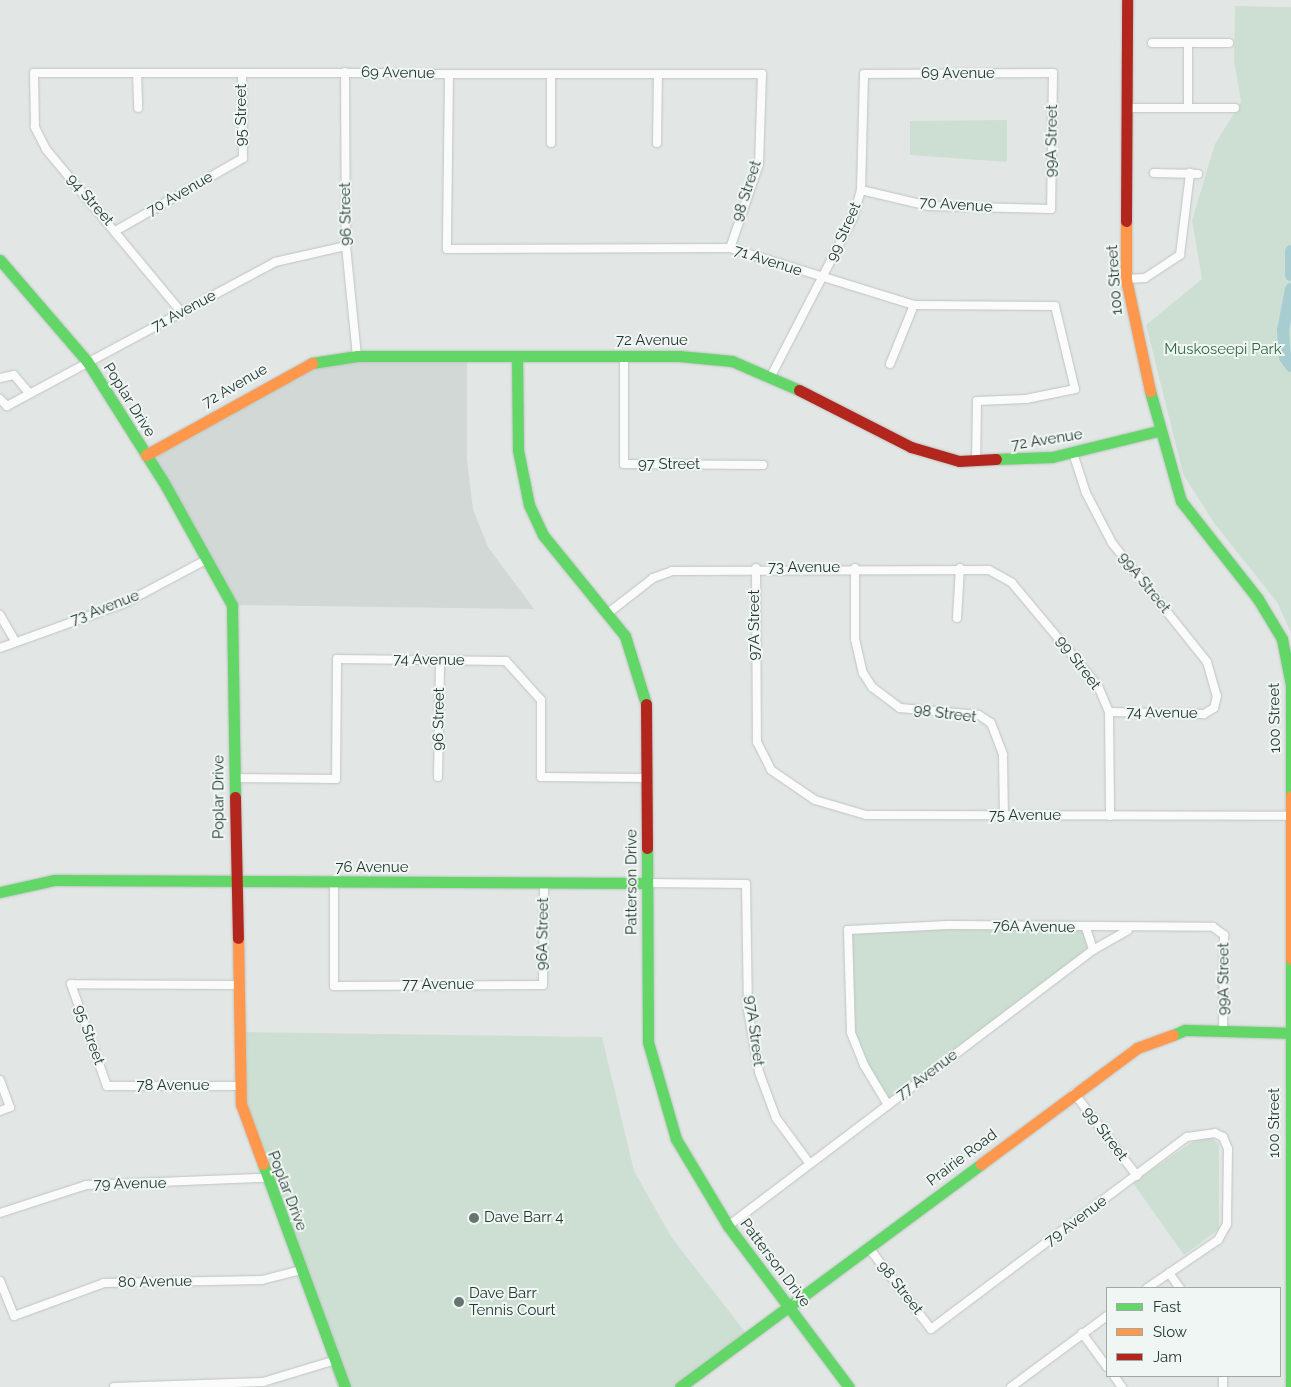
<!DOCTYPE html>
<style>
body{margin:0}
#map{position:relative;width:1291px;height:1387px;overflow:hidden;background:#e2e7e5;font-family:Raleway,sans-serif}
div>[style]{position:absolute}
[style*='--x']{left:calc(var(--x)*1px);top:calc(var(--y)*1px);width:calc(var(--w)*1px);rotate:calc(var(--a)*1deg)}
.built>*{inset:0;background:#d1d8d5}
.green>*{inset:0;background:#cddfd2}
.river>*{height:12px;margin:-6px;padding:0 6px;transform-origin:6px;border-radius:6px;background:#a7cdd1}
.roads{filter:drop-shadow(0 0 1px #bfc4c2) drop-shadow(0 0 1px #bfc4c2)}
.street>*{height:8px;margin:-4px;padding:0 4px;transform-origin:4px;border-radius:4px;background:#fbfbfb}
.fast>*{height:11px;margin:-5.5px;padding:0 5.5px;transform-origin:5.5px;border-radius:5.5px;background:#63d668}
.slow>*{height:11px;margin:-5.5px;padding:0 5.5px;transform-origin:5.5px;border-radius:5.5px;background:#ff974d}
.jam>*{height:11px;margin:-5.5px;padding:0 5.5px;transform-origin:5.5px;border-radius:5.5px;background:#b3261e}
.dots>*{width:14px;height:14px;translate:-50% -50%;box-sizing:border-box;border:2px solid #f0f6f3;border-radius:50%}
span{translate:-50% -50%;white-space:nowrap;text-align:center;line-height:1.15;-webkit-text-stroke:4px #f0f6f3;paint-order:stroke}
.street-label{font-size:15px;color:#233831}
.park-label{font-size:15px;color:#326a45}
.poi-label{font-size:15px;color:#233831}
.left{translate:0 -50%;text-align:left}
.legend{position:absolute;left:1106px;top:1287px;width:175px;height:90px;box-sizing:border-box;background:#f0f6f3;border:1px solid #9eaaa5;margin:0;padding:6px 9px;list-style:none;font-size:15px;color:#233831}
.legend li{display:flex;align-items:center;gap:10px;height:25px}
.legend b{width:25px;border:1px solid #9eaaa5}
</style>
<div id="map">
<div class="built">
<i style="clip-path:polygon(467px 355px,467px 460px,473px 509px,488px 547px,534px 609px,232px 605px,146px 455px,306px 364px)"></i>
</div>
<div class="green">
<i style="clip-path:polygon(1235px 6px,1291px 7px,1291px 633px,1277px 602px,1214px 523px,1183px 474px,1146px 325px,1202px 279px,1192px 220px,1215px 144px,1241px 102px,1234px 61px)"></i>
<i style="clip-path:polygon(1007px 120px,1007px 162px,910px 155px,910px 121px)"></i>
<i style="clip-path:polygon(1086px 928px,1093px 950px,888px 1105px,851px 1032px,848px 930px)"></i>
<i style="clip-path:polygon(237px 1032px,602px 1037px,634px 1171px,672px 1238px,749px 1337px,680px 1387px,337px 1387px,301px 1270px,241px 1104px)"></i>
<i style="clip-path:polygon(1198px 1138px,1210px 1137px,1219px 1144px,1219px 1229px,1184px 1255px,1133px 1183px)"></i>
</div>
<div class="river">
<i style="--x:1291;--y:251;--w:24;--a:90"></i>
<i style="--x:1291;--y:289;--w:42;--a:101"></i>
<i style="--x:1283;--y:330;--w:27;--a:86"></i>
<i style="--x:1285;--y:357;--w:11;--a:56"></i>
</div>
<div class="roads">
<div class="street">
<i style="--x:1152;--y:43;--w:77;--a:0"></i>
<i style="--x:345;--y:72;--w:174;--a:89.7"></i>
<i style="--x:346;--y:246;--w:111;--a:84.3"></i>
<i style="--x:137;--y:73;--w:35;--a:88"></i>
<i style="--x:449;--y:74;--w:175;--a:90.7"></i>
<i style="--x:447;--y:249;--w:283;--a:-0.2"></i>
<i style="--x:730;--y:248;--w:193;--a:17.2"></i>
<i style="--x:914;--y:305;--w:141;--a:0.4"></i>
<i style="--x:1055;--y:306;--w:85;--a:76.5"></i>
<i style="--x:1075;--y:389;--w:50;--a:168.5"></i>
<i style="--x:1026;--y:399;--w:49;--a:177.7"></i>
<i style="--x:977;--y:401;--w:61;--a:90.9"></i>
<i style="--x:551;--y:75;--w:68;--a:90"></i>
<i style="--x:1127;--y:108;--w:108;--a:0"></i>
<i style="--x:1188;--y:108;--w:65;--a:-90"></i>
<i style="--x:657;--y:143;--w:68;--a:-89.2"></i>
<i style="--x:1154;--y:173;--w:44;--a:1.3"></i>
<i style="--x:117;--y:230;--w:145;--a:-29.7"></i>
<i style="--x:243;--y:158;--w:85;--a:-90.7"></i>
<i style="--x:1126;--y:279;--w:19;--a:-3"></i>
<i style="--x:1145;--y:278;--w:42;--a:-33.3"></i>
<i style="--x:1180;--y:255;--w:83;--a:-83"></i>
<i style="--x:182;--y:313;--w:213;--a:-129.7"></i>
<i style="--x:46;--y:149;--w:25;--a:-117"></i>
<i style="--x:35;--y:127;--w:54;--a:-91.1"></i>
<i style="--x:34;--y:73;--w:728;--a:0.08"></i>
<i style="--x:762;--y:74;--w:90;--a:91.9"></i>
<i style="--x:759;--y:164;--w:89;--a:109"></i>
<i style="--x:624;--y:356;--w:108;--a:90"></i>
<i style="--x:624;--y:464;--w:139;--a:0.4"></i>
<i style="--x:890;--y:364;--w:64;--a:-67.9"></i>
<i style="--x:771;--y:376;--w:178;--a:-62.6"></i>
<i style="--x:853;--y:218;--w:29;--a:-74"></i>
<i style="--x:861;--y:190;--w:116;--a:-88.5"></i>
<i style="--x:864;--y:74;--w:189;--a:-0.3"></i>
<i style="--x:1053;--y:73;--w:136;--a:90.8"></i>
<i style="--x:1051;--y:209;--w:122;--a:-178.6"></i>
<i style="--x:929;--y:206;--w:70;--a:-166.8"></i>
<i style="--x:0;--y:378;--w:14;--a:-12"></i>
<i style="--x:14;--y:375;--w:23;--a:50"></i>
<i style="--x:0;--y:399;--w:10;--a:45"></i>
<i style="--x:7;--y:406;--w:304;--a:-28.2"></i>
<i style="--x:275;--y:262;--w:73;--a:-12.7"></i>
<i style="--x:1073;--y:453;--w:42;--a:72"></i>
<i style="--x:1086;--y:493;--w:56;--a:62.5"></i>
<i style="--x:1112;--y:543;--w:152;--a:51.4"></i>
<i style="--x:1207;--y:662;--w:35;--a:74"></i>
<i style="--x:1217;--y:696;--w:12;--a:104"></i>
<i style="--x:1214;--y:708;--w:12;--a:149"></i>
<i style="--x:1204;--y:714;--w:95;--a:-178.8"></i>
<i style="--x:756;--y:568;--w:174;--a:89.7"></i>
<i style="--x:757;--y:742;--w:31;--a:63"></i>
<i style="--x:771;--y:770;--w:53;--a:34.3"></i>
<i style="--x:815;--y:800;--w:53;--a:16.4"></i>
<i style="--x:866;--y:815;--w:425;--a:0.1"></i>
<i style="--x:855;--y:568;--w:71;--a:90"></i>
<i style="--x:855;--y:639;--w:35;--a:77"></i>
<i style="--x:863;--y:673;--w:17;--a:57"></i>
<i style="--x:872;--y:687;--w:35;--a:37"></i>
<i style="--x:900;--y:708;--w:79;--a:5.1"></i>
<i style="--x:979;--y:715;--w:14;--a:34"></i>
<i style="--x:991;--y:723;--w:34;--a:69"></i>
<i style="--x:1003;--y:755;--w:61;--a:89.1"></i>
<i style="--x:607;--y:614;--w:58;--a:-38"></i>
<i style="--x:653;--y:578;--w:20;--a:-20"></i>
<i style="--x:672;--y:571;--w:317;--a:-0.2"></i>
<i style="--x:989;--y:570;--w:26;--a:29"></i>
<i style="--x:1012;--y:583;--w:134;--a:50.1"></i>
<i style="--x:1098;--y:686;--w:28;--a:67"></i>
<i style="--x:1109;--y:712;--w:104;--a:89.4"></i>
<i style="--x:0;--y:615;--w:30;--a:60"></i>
<i style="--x:957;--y:618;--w:50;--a:-86.6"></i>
<i style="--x:0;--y:648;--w:133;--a:-19.8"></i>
<i style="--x:125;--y:603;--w:92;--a:-28"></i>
<i style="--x:438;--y:777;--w:116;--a:-89"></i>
<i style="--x:235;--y:778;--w:101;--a:0.6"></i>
<i style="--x:336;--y:779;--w:120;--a:-89.5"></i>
<i style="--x:337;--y:659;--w:169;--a:0.7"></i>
<i style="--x:506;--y:661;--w:52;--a:48.1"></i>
<i style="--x:541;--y:700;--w:77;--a:90"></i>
<i style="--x:541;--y:777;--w:106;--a:0.5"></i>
<i style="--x:334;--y:883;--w:103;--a:90"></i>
<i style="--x:334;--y:986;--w:209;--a:-0.3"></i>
<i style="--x:543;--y:985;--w:103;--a:-89.4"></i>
<i style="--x:647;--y:883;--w:99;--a:0.6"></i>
<i style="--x:746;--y:884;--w:126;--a:89.1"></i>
<i style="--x:748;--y:1010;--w:63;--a:79.9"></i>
<i style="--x:759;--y:1072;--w:49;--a:69.7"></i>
<i style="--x:776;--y:1118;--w:57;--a:53.5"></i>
<i style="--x:1086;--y:928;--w:23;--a:72"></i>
<i style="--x:235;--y:985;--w:164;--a:-179.7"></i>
<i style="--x:71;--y:984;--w:108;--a:70.6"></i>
<i style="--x:107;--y:1086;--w:132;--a:0"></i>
<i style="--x:0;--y:1080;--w:29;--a:70"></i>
<i style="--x:10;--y:1107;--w:11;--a:158"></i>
<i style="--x:1074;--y:1093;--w:104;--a:52.8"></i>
<i style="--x:888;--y:1105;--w:47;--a:-121"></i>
<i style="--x:864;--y:1065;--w:35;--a:-112"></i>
<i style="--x:851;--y:1032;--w:102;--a:-91.7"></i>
<i style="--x:848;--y:930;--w:100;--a:-2.9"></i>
<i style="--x:948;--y:925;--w:265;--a:0.4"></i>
<i style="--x:1213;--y:927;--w:14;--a:36"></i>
<i style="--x:1224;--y:935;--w:94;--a:90.6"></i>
<i style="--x:0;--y:1213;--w:90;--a:-18"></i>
<i style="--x:86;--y:1185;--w:178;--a:-2.3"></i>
<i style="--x:728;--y:1226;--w:458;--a:-37.1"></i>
<i style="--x:1093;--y:950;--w:40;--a:-29.7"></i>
<i style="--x:869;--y:1248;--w:102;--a:52.6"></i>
<i style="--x:931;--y:1329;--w:320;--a:-36.9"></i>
<i style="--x:1187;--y:1137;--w:28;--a:-8"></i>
<i style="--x:1215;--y:1133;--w:9;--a:27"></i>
<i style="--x:1223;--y:1137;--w:13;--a:67"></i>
<i style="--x:1228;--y:1149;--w:75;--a:90.8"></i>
<i style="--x:1227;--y:1224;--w:18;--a:119"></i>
<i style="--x:1218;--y:1240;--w:86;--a:145.9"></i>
<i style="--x:1169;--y:1273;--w:19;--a:54"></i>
<i style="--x:0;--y:1281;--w:38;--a:68"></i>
<i style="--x:14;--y:1316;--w:96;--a:-20.1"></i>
<i style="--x:104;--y:1283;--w:158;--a:-1.1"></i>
<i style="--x:262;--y:1280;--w:40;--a:-14.4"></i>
<i style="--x:1082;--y:1333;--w:42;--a:53.7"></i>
<i style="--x:1114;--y:1376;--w:14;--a:54"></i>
<i style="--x:1223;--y:1376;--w:11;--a:90"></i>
<i style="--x:114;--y:1387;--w:149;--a:-1.9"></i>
<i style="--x:263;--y:1382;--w:76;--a:-16.8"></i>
<i style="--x:1011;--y:1387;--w:119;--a:-36.5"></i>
</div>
<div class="fast">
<i style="--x:0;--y:260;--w:133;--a:49.3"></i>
<i style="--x:87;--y:361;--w:142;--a:57.7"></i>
<i style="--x:163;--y:481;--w:142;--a:60.9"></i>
<i style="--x:232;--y:605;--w:192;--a:89.1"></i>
<i style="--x:517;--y:356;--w:94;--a:89.4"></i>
<i style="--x:518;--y:450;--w:56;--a:78.7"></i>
<i style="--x:529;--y:505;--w:33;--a:65"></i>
<i style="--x:543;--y:535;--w:130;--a:50.9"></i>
<i style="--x:625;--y:636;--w:71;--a:72.8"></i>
<i style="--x:312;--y:363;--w:46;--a:-8.8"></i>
<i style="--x:357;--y:356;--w:322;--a:0"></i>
<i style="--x:679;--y:356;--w:53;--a:5.4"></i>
<i style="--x:732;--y:361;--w:73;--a:23.4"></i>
<i style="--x:1150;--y:391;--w:114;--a:74.3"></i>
<i style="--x:1181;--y:501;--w:125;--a:51.8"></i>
<i style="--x:1258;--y:599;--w:47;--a:59"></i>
<i style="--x:1282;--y:639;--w:47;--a:78.9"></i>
<i style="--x:1291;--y:685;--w:111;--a:90"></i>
<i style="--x:996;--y:459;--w:56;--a:-2"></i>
<i style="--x:1052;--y:457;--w:109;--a:-13.8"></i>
<i style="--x:647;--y:848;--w:194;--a:89.7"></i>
<i style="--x:648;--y:1042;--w:101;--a:73.9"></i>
<i style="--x:676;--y:1139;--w:101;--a:59.1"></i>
<i style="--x:728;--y:1226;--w:201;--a:53.1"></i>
<i style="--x:0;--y:892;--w:55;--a:-12.5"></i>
<i style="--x:54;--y:880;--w:593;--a:0.29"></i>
<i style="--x:1291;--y:959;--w:428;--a:90"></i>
<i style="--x:1173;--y:1035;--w:13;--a:-23"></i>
<i style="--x:1185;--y:1030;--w:105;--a:1.6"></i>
<i style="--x:263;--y:1164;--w:238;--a:69.8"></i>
<i style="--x:680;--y:1387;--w:375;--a:-36.5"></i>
</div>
<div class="slow">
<i style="--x:1126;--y:221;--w:58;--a:90"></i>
<i style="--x:1126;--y:279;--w:115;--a:77.9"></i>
<i style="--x:146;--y:455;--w:190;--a:-29"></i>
<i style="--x:1291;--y:796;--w:163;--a:90"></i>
<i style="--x:238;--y:938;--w:166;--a:89"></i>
<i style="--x:241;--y:1104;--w:64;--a:69.9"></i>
<i style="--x:981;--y:1164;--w:194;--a:-36.6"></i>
<i style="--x:1137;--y:1048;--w:38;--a:-20"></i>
</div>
<div class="jam">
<i style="--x:1126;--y:221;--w:221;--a:-89.7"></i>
<i style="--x:799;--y:390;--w:126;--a:27"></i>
<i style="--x:911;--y:447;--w:50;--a:16.3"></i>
<i style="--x:959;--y:461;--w:37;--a:-3"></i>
<i style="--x:646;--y:704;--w:144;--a:89.6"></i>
<i style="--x:235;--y:797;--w:141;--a:88.8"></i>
</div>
</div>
<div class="dots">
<i style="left:474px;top:1218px;background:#667570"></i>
<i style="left:459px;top:1302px;background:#667570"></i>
</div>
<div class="street-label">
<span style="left:398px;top:73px;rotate:1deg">69 Avenue</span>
<span style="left:958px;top:74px">69 Avenue</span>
<span style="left:242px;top:115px;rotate:-90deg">95 Street</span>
<span style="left:1052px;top:141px;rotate:-89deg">99A Street</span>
<span style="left:747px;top:191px;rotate:-72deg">98 Street</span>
<span style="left:180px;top:194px;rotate:-30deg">70 Avenue</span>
<span style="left:90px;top:200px;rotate:49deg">94 Street</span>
<span style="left:956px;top:205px;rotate:4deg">70 Avenue</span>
<span style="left:346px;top:214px;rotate:-91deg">96 Street</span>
<span style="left:844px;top:232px;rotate:-66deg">99 Street</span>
<span style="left:768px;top:261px;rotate:18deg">71 Avenue</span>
<span style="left:1115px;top:280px;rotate:-94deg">100 Street</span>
<span style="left:184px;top:311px;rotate:-28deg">71 Avenue</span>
<span style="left:652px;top:341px">72 Avenue</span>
<span style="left:235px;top:386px;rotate:-30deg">72 Avenue</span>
<span style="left:129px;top:400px;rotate:58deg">Poplar Drive</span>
<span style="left:1047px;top:440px;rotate:-9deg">72 Avenue</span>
<span style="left:669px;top:465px">97 Street</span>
<span style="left:804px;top:568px">73 Avenue</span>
<span style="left:1144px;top:583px;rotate:51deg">99A Street</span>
<span style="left:105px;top:608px;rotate:-21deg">73 Avenue</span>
<span style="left:755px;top:625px;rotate:-90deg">97A Street</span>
<span style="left:429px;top:660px;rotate:1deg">74 Avenue</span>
<span style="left:1078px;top:663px;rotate:53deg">99 Street</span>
<span style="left:1162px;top:713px;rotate:1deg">74 Avenue</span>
<span style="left:945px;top:714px;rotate:7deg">98 Street</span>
<span style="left:1275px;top:718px;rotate:-91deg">100 Street</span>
<span style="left:439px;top:719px;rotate:-89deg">96 Street</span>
<span style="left:219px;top:797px;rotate:-90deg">Poplar Drive</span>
<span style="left:1025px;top:816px">75 Avenue</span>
<span style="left:372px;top:868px">76 Avenue</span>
<span style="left:632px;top:882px;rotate:-90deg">Patterson Drive</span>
<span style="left:1034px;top:927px;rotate:1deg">76A Avenue</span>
<span style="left:543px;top:934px;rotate:-89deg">96A Street</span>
<span style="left:1224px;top:979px;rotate:-90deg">99A Street</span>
<span style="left:438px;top:985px">77 Avenue</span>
<span style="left:754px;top:1031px;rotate:83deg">97A Street</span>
<span style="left:89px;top:1035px;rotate:70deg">95 Street</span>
<span style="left:927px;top:1075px;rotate:-37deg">77 Avenue</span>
<span style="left:173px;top:1086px">78 Avenue</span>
<span style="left:1275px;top:1123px;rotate:-90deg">100 Street</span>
<span style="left:1105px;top:1134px;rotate:53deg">99 Street</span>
<span style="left:962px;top:1158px;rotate:-37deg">Prairie Road</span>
<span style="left:130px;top:1184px;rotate:-1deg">79 Avenue</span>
<span style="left:287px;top:1191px;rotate:69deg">Poplar Drive</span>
<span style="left:1076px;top:1221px;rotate:-37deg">79 Avenue</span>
<span style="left:775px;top:1263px;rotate:53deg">Patterson Drive</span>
<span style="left:155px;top:1282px;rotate:-1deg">80 Avenue</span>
<span style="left:900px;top:1288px;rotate:52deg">98 Street</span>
</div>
<div class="park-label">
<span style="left:1223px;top:350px">Muskoseepi Park</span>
</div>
<div class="poi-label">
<span class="left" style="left:484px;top:1218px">Dave Barr 4</span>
<span class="left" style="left:469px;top:1302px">Dave Barr<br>Tennis Court</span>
</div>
<ul class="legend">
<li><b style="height:6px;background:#63d668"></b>Fast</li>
<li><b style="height:6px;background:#ff974d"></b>Slow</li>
<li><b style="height:6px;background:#b3261e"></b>Jam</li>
</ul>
</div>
